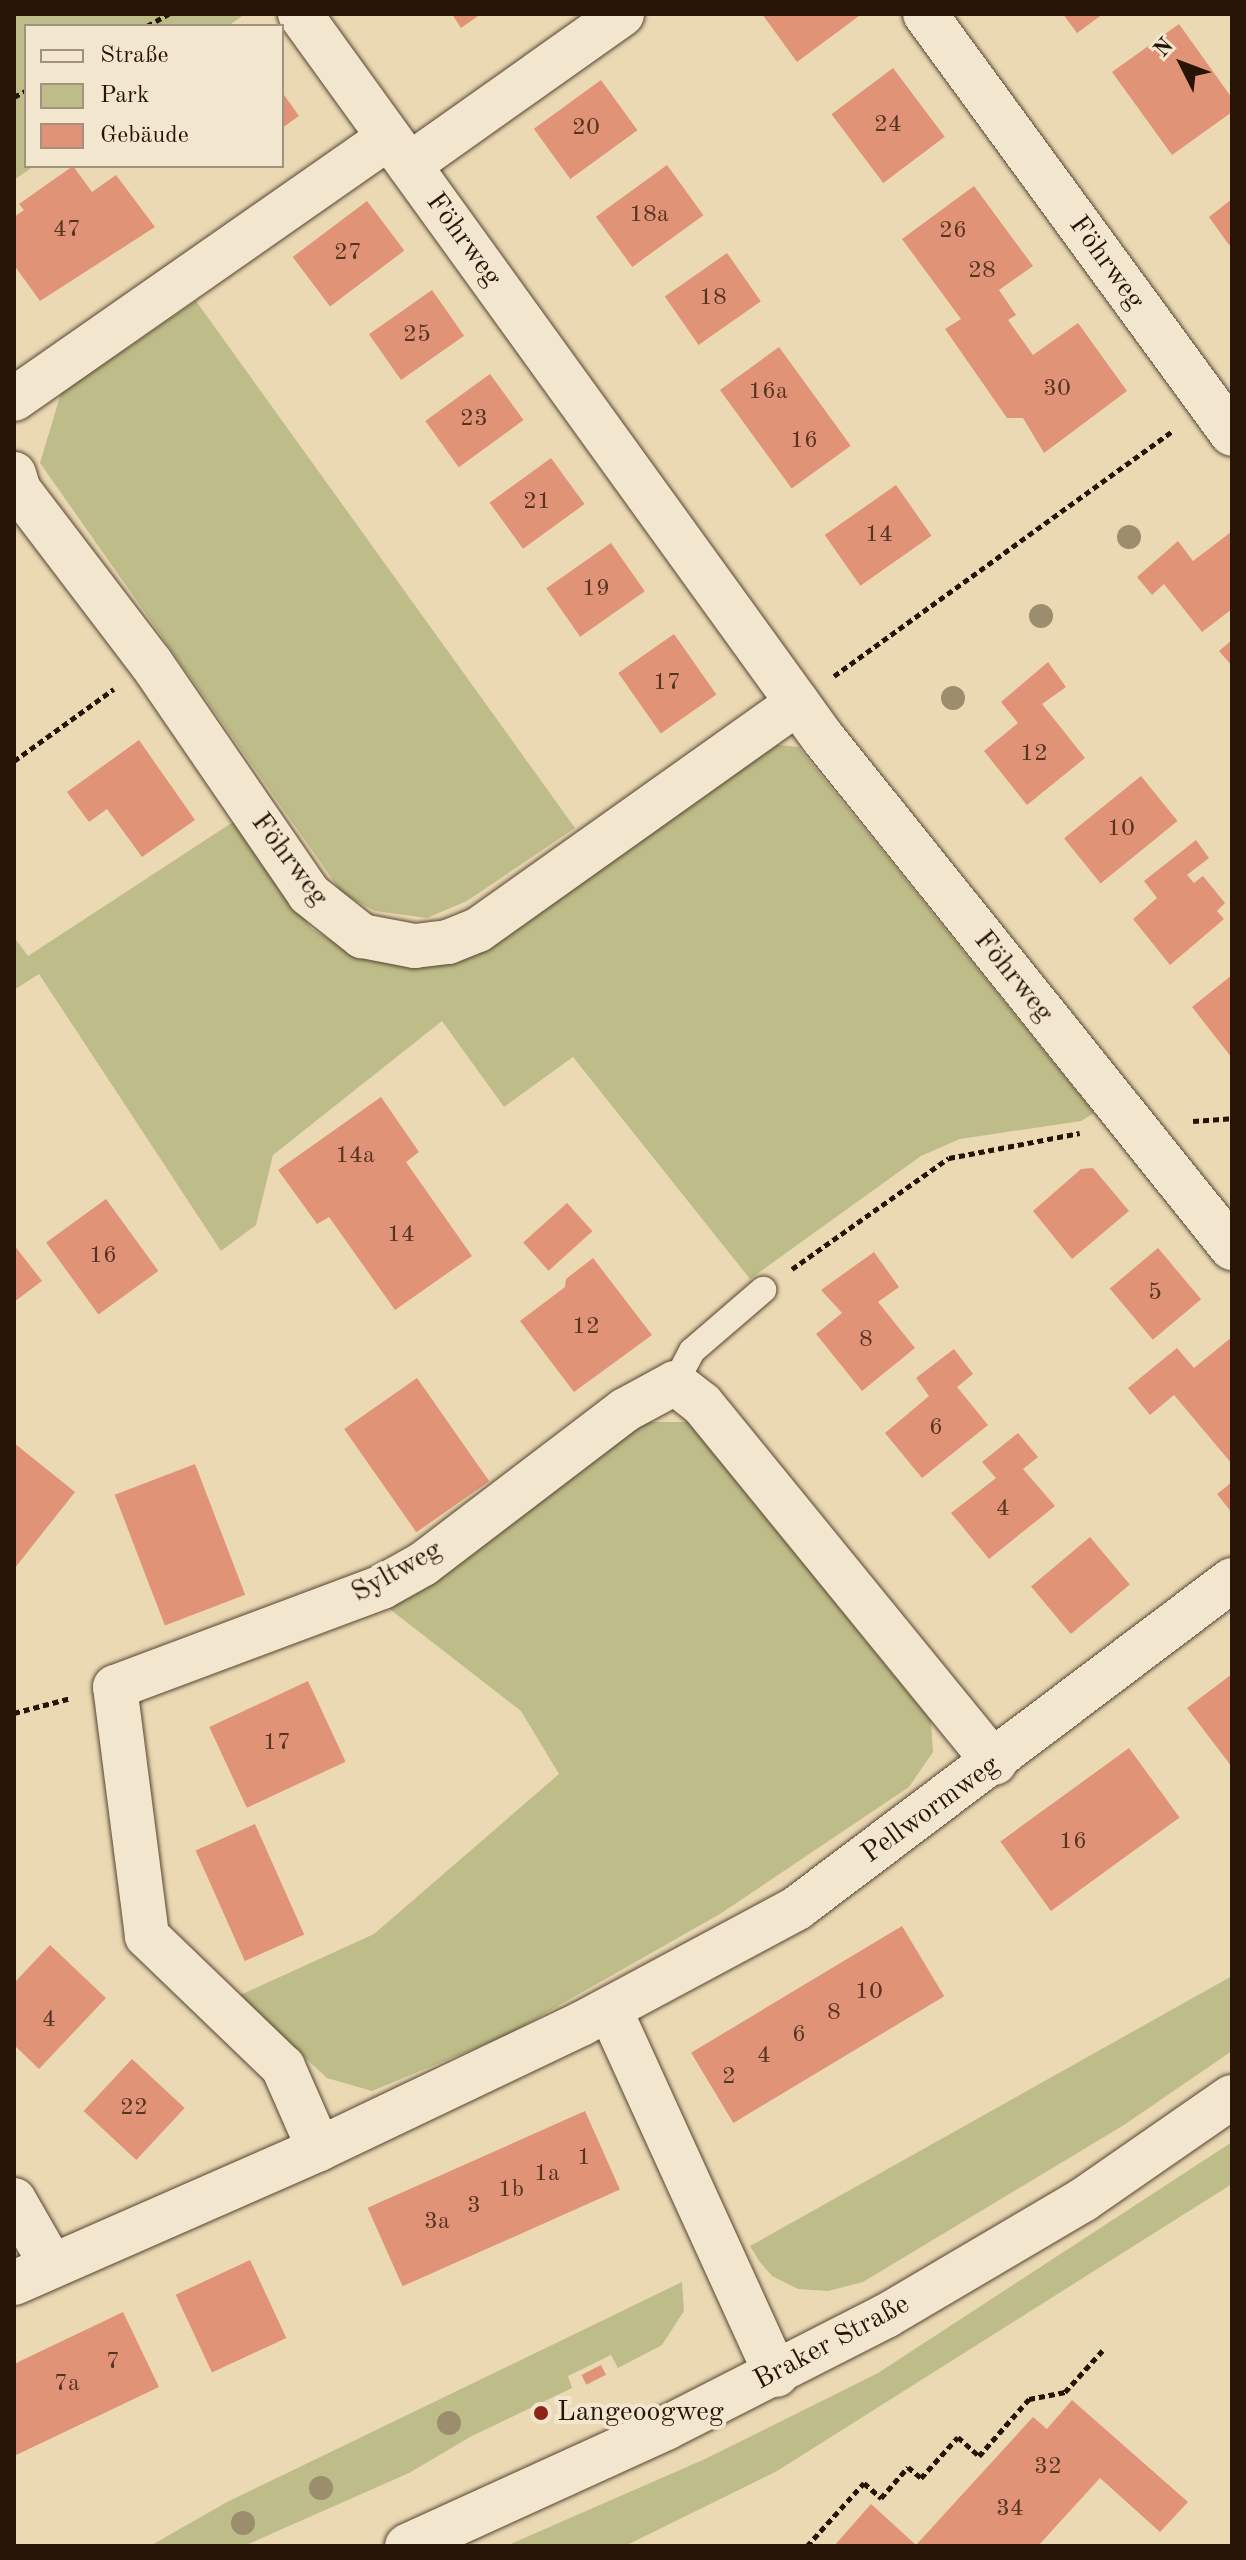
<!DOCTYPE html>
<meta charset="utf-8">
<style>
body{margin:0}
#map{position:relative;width:1246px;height:2560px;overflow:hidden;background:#ebd9b4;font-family:"Old Standard TT",serif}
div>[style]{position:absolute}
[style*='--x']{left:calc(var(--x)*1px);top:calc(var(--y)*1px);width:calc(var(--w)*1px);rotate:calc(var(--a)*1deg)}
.green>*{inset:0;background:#bebd89}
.building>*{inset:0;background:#e19378;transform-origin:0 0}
.path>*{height:5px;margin-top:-2.5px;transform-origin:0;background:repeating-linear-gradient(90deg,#261405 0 6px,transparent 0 10px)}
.roads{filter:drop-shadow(0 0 2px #574531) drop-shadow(0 0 2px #574531)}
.service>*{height:26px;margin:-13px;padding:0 13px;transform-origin:13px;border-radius:13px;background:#f2e6ce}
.minor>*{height:44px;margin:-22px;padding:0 22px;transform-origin:22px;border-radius:22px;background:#f2e6ce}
.secondary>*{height:44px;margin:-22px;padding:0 22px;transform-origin:22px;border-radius:22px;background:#f2e6ce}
.trees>*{width:24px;height:24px;margin:-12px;border-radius:50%;background:#9c8d6d}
.dots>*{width:22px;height:22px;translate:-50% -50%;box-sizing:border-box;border:4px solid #f2e6ce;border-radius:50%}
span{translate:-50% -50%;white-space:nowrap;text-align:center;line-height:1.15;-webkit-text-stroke:8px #f2e6ce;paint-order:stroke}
.number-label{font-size:24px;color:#553422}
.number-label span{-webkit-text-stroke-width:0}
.street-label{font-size:28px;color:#261405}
.poi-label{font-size:28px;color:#261405}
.left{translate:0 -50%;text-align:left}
.frame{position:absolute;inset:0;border:16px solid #261405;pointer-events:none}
.legend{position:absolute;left:24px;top:24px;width:260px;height:144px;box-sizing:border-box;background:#f2e6ce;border:2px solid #a0927e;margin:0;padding:10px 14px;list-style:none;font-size:24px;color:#261405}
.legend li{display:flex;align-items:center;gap:16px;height:40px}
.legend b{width:40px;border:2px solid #a0927e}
.north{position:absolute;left:1142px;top:24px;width:80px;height:80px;-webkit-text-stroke:6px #f2e6ce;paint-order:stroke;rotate:312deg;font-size:22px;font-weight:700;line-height:32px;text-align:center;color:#261405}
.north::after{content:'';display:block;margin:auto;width:28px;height:36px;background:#261405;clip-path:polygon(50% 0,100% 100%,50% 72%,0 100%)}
</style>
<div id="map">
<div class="green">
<i style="clip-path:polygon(14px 14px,245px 14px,228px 26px,26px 26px,26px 166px,34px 166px,14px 180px)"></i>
<i style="clip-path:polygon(196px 301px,575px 828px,467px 901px,427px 918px,375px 911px,342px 893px,40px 463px,61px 393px)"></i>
<i style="clip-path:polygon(771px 744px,798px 747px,1094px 1113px,1081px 1121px,960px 1139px,921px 1156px,750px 1279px,573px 1057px,504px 1107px,442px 1021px,273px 1155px,256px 1225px,221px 1251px,39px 974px,14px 990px,14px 937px,28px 956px,233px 822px,312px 929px,361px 958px,427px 966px)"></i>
<i style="clip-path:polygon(642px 1422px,690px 1422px,931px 1721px,933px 1752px,909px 1787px,720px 1914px,507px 2035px,372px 2091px,327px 2078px,238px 1996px,374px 1934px,559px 1774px,521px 1711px,387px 1607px,431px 1585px)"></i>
<i style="clip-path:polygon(1232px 1976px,1232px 2051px,1124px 2125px,863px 2282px,828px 2291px,798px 2289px,772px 2276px,759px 2261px,750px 2246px)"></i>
<i style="clip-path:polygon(1232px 2142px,1232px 2184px,777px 2471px,625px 2546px,506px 2546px,705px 2459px,878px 2373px)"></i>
<i style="clip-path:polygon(682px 2282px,684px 2311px,662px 2345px,618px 2368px,611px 2355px,568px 2376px,572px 2388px,470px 2437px,409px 2473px,244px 2546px,150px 2546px,227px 2502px)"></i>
</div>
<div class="building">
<i style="clip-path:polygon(452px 14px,481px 14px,461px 28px)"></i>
<i style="clip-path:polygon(762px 14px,858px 14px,859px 16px,797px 62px)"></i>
<i style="clip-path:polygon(1063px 14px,1103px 14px,1077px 33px)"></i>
<i style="clip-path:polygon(1179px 24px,1232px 98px,1232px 112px,1172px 155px,1112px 72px)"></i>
<i style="left:893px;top:68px;width:86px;height:77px;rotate:53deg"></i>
<i style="left:601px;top:80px;width:62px;height:83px;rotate:54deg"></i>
<i style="clip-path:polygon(282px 92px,299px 116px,282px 128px)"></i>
<i style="left:667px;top:165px;width:62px;height:88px;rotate:54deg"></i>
<i style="clip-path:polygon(73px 166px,92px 192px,116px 175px,155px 227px,40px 301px,14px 265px,14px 217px,24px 210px,19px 204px)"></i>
<i style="clip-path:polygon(974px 186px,1033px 266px,999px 290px,1016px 315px,1008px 320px,1033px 355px,1078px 323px,1127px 391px,1044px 453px,1023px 418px,1007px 418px,945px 329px,961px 319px,902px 239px)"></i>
<i style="clip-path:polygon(1232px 199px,1232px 243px,1229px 245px,1209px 217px)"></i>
<i style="left:367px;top:201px;width:62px;height:93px;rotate:53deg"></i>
<i style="left:727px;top:253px;width:59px;height:76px;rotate:55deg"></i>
<i style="left:432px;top:290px;width:56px;height:77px;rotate:55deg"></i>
<i style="left:779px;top:347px;width:122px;height:73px;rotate:54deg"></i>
<i style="left:490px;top:374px;width:57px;height:80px;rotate:54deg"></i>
<i style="left:551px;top:458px;width:57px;height:76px;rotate:54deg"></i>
<i style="left:896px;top:485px;width:62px;height:87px;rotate:55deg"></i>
<i style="clip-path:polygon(1231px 532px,1232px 609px,1202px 632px,1164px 584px,1152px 595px,1137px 577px,1178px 541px,1193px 561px)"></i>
<i style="left:611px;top:543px;width:59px;height:79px;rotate:55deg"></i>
<i style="left:674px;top:634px;width:74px;height:68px;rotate:55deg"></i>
<i style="clip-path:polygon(1232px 640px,1232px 666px,1219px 651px)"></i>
<i style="clip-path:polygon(1048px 662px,1066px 687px,1042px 704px,1085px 758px,1027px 805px,984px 751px,1018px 723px,1001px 702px)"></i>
<i style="clip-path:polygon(139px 740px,195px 820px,142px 857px,107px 809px,89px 822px,67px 792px)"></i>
<i style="left:1141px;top:776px;width:58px;height:99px;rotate:51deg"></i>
<i style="clip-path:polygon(1196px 840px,1209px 858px,1187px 875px,1194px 883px,1203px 876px,1225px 903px,1217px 911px,1224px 919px,1170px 965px,1133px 919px,1157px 898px,1144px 881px)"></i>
<i style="clip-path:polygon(1232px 975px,1232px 1058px,1192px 1007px)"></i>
<i style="clip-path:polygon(381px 1097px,419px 1152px,406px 1162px,472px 1256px,395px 1310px,329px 1217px,317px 1224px,278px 1170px)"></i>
<i style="clip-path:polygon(1093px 1168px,1129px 1211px,1072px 1259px,1033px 1211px,1081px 1169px)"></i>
<i style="left:106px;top:1199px;width:89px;height:74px;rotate:54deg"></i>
<i style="left:567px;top:1203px;width:38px;height:59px;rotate:48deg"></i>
<i style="clip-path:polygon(14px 1245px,42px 1281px,14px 1302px)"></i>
<i style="left:1158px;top:1248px;width:67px;height:63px;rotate:50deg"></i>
<i style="clip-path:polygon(874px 1252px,899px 1287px,878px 1302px,915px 1348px,862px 1391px,816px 1334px,842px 1313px,821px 1290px)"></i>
<i style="clip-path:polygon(593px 1258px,652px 1335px,574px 1392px,520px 1321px,565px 1287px,566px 1279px)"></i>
<i style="clip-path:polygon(1232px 1337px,1232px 1464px,1174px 1395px,1150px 1415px,1128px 1388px,1177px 1348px,1194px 1368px)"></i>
<i style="clip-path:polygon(954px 1349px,973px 1374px,957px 1387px,988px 1425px,922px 1478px,885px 1433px,929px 1396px,916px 1378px)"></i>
<i style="left:417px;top:1378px;width:126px;height:89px;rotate:55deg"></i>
<i style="clip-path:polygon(1018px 1433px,1038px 1457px,1023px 1469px,1055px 1506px,989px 1559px,951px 1513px,996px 1478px,982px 1462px)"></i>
<i style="clip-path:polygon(14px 1443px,75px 1492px,14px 1569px)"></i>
<i style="left:195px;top:1464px;width:140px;height:86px;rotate:69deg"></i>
<i style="clip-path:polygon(1232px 1482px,1232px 1513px,1217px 1494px)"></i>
<i style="left:1090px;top:1537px;width:62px;height:77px;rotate:50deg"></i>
<i style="clip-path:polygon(1232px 1674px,1232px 1767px,1187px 1708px)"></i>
<i style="left:308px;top:1681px;width:89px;height:109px;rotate:65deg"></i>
<i style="left:1129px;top:1748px;width:86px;height:159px;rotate:54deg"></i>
<i style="left:255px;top:1824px;width:121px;height:65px;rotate:66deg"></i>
<i style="left:902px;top:1926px;width:82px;height:246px;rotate:59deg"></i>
<i style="clip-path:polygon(50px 1945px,106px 1998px,39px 2069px,14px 2045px,14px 1983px)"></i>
<i style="left:132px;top:2059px;width:72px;height:71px;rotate:43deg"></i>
<i style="left:585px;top:2111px;width:86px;height:238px;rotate:66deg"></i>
<i style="left:250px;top:2260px;width:86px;height:82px;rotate:65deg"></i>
<i style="clip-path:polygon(123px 2312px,159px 2387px,14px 2456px,14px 2364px)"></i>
<i style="left:601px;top:2365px;width:11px;height:22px;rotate:63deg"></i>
<i style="clip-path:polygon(1072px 2400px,1188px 2502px,1160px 2532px,1100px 2478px,1038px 2546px,834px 2546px,871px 2504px,916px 2545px,1033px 2417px,1047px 2429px)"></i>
</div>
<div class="path">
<i style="--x:147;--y:26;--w:25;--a:-29"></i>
<i style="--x:14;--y:97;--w:13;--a:-27"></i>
<i style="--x:834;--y:676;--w:417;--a:-35.9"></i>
<i style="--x:14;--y:761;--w:123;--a:-35.8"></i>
<i style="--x:1193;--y:1121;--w:39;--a:-4"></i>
<i style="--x:792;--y:1269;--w:192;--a:-35.3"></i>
<i style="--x:949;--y:1158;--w:133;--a:-10.8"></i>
<i style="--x:14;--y:1713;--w:59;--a:-14.7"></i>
<i style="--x:807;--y:2546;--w:85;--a:-47.9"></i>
<i style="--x:864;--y:2483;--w:23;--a:41"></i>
<i style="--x:881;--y:2498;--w:41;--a:-48.9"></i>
<i style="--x:908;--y:2467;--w:17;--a:40"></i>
<i style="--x:921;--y:2478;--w:55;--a:-47.9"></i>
<i style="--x:958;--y:2437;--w:28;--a:42"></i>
<i style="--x:979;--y:2456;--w:76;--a:-48.7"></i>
<i style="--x:1029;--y:2399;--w:37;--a:-11"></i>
<i style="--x:1065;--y:2392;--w:57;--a:-47.9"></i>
</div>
<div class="roads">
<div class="service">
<i style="--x:675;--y:1383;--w:36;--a:-62"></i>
<i style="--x:692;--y:1351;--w:94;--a:-40.7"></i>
</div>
<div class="minor">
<i style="--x:300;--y:14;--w:893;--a:54.16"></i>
<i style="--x:823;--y:738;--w:654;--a:51.27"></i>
<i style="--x:925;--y:14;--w:520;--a:53.83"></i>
<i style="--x:409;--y:165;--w:261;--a:-35.3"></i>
<i style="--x:14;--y:399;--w:456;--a:-34.9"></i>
<i style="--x:14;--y:474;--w:17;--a:73"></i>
<i style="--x:19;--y:490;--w:218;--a:52.7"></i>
<i style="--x:151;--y:663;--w:280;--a:55.6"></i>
<i style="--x:309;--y:894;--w:68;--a:38.4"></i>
<i style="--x:362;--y:936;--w:54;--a:10.7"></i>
<i style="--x:415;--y:946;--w:33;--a:-7"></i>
<i style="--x:448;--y:942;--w:32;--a:-22"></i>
<i style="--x:478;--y:930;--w:392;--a:-35.4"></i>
<i style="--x:610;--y:2010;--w:401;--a:65.5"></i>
<i style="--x:319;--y:2149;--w:90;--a:-113.7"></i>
<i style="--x:283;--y:2067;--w:189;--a:-136.1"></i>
<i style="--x:147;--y:1936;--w:251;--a:-97.3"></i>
<i style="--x:115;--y:1687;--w:285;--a:-20.5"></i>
<i style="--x:382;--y:1587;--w:47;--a:-29.3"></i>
<i style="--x:423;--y:1564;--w:254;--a:-37.3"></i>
<i style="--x:625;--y:1410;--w:57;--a:-28.4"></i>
<i style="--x:675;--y:1383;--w:34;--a:38"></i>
<i style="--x:702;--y:1404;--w:463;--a:50.8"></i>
<i style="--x:14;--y:2200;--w:76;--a:60.1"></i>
<i style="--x:14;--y:2283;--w:333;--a:-23.7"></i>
<i style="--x:319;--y:2149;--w:290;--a:-25.5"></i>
<i style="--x:581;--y:2024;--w:245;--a:-28.2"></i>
<i style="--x:797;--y:1908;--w:545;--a:-37.02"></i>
</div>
<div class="secondary">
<i style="--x:407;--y:2546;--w:285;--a:-24.5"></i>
<i style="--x:666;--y:2428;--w:247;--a:-27"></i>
<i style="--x:886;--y:2316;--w:229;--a:-30.5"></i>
<i style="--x:1083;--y:2200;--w:181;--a:-34.7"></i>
</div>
</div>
<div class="trees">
<i style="left:1129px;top:537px"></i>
<i style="left:1041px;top:616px"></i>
<i style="left:953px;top:698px"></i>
<i style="left:449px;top:2423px"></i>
<i style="left:321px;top:2488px"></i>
<i style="left:243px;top:2523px"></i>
</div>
<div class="dots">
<i style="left:541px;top:2413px;background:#8f2418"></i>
</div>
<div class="number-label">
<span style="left:888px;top:126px">24</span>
<span style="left:586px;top:129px">20</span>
<span style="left:649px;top:216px">18a</span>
<span style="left:67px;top:231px">47</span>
<span style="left:953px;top:232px">26</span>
<span style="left:348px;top:254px">27</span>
<span style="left:982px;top:272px">28</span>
<span style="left:713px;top:299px">18</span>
<span style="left:417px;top:336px">25</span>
<span style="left:1057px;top:390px">30</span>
<span style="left:768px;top:393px">16a</span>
<span style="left:474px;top:420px">23</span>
<span style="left:804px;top:442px">16</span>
<span style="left:537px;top:503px">21</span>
<span style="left:879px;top:536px">14</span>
<span style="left:596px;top:590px">19</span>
<span style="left:667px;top:684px">17</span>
<span style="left:1034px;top:755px">12</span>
<span style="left:1121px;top:830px">10</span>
<span style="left:355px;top:1157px">14a</span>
<span style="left:401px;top:1236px">14</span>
<span style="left:103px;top:1257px">16</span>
<span style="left:1155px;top:1294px">5</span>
<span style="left:586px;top:1328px">12</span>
<span style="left:866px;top:1341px">8</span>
<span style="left:936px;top:1429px">6</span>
<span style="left:1003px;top:1510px">4</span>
<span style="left:277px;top:1744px">17</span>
<span style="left:1073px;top:1843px">16</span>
<span style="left:869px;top:1993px">10</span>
<span style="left:834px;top:2014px">8</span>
<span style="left:49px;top:2021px">4</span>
<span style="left:799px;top:2036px">6</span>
<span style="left:764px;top:2057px">4</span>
<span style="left:729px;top:2078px">2</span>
<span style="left:134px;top:2109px">22</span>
<span style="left:584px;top:2159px">1</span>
<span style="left:547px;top:2175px">1a</span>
<span style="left:511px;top:2191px">1b</span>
<span style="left:474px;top:2207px">3</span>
<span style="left:437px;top:2223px">3a</span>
<span style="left:113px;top:2363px">7</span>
<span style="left:67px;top:2385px">7a</span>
<span style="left:1048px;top:2468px">32</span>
<span style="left:1010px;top:2510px">34</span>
</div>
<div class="street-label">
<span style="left:463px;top:240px;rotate:54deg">Föhrweg</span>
<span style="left:1106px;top:263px;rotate:54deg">Föhrweg</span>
<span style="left:289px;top:860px;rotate:53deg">Föhrweg</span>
<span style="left:1013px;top:977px;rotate:51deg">Föhrweg</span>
<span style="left:397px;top:1572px;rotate:-29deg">Syltweg</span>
<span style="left:931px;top:1810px;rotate:-36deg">Pellwormweg</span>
<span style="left:832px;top:2343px;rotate:-28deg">Braker Straße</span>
</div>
<div class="poi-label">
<span class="left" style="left:557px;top:2413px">Langeoogweg</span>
</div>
<div class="frame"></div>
<ul class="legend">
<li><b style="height:10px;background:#f2e6ce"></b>Straße</li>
<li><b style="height:22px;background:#bebd89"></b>Park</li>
<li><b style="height:22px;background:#e19378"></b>Gebäude</li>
</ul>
<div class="north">N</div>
</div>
